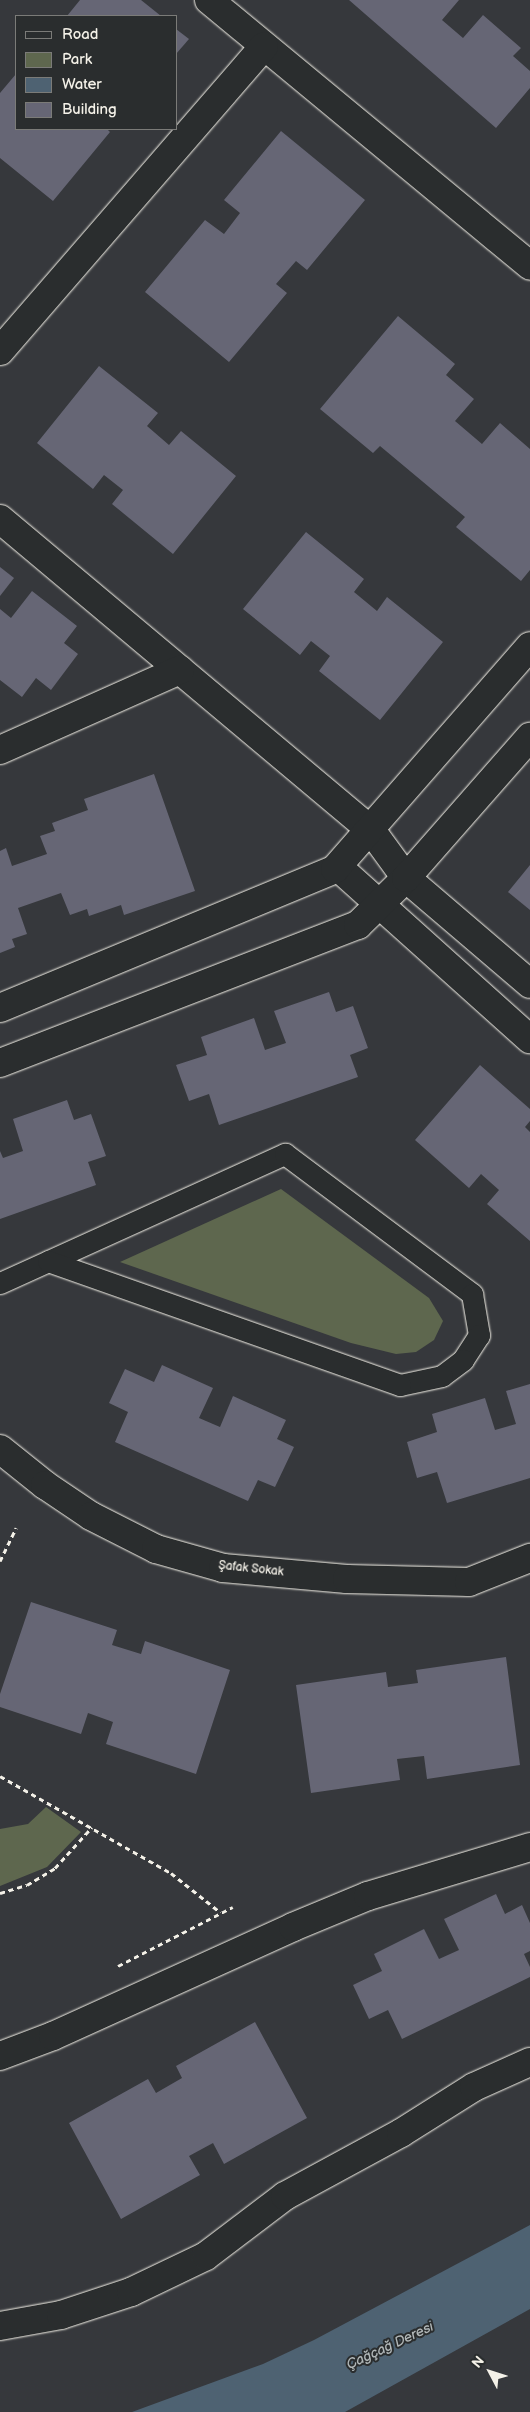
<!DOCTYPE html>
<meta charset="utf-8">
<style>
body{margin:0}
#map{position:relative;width:530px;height:2412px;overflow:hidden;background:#36383c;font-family:"Balsamiq Sans",sans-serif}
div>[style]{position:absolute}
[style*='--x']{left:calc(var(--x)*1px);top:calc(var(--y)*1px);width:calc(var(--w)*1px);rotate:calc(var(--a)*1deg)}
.green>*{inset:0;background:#5e674e}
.water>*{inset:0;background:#4e6272}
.building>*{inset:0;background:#666675}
.path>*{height:3px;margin-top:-1.5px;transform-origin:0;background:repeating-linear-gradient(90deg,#f4f1e8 0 5px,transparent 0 9px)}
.roads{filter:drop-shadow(0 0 1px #f4f1e8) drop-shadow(0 0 1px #f4f1e8)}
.service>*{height:21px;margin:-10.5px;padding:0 10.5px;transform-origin:10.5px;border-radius:10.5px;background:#2a2d2e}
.minor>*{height:28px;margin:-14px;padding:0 14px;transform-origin:14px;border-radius:14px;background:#2a2d2e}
span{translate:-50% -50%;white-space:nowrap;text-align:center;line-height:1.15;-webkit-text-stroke:4px #2a2d2e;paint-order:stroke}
.street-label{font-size:12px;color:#f4f1e8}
.water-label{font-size:14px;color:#b2b8b9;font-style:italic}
.legend{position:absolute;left:15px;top:15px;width:162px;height:115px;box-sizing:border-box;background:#2a2d2e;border:1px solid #7b7b78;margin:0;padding:6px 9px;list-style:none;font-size:15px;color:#f4f1e8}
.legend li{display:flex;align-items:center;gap:10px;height:25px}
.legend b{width:25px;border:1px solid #7b7b78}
.north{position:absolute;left:465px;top:2347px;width:50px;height:50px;-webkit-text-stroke:4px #2a2d2e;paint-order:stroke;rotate:310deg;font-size:14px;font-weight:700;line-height:20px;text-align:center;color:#f4f1e8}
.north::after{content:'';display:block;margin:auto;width:18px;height:22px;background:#f4f1e8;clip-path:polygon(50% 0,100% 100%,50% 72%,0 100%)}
</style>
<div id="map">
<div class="green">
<i style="clip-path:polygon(281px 1189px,429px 1298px,443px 1321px,434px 1340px,416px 1352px,396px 1354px,351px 1343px,120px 1262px)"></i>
<i style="clip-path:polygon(46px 1807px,81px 1832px,47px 1867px,0 1886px,0 1829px,28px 1824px)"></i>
</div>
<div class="water">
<i style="clip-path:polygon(530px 2225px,530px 2309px,345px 2412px,132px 2412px,263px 2364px,314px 2340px)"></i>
</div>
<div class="building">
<i style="clip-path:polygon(80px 0,141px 0,161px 16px,67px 16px)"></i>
<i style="clip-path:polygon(349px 0,459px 0,442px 20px,463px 38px,483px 15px,521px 48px,513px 56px,530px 71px,530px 88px,496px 128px)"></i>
<i style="clip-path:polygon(176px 29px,189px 39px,176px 54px)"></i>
<i style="clip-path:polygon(16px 74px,16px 129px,107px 129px,110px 132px,53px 201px,0 158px,0 93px)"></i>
<i style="clip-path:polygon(281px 131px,365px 200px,307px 270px,296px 261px,276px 284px,287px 293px,229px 362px,145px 292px,205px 220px,224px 234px,240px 213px,224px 200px)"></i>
<i style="clip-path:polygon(398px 316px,455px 364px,446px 375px,474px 399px,455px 421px,482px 444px,500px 423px,530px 449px,530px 570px,521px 581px,456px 527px,465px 517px,380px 446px,373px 453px,320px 409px)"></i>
<i style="clip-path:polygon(99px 366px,158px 413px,147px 426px,169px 445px,181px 431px,236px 476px,173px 554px,112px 504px,123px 490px,104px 475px,93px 489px,37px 443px)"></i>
<i style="clip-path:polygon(306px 532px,364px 579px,354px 592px,377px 611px,387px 597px,443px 642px,380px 720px,319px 671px,330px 656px,311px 641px,300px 655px,243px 609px)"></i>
<i style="clip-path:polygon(0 567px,14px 578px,0 596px)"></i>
<i style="clip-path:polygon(32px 591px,77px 626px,64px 643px,78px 654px,51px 690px,36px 678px,22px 697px,0 680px,0 609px,11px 618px)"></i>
<i style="clip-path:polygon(154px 774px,195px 891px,124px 915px,121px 905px,89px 916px,87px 909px,70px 915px,61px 893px,18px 908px,27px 934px,12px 939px,15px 947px,0 953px,0 851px,6px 848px,12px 866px,47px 854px,40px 836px,55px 831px,52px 823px,88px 810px,84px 799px)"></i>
<i style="clip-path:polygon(530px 865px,530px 910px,508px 892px)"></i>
<i style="clip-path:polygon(329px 992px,336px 1012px,353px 1006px,368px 1048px,350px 1055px,358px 1077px,219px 1125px,209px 1094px,189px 1101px,176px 1065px,207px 1055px,201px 1037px,254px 1018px,265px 1050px,286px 1043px,274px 1011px)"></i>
<i style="clip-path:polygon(480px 1065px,530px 1109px,530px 1121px,525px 1127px,530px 1132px,530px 1241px,487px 1204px,499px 1190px,481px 1174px,469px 1188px,415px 1140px)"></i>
<i style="clip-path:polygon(67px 1100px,74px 1120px,91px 1114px,106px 1156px,88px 1162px,96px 1185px,0 1219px,0 1151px,3px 1158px,23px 1151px,13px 1119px)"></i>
<i style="clip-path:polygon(162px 1365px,213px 1388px,199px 1418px,220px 1427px,233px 1396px,286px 1420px,277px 1439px,294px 1447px,275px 1487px,258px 1480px,248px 1501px,115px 1442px,128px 1412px,109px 1403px,125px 1369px,154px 1382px)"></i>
<i style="clip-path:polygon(530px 1384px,530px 1478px,447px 1503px,437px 1472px,417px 1478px,407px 1442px,437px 1432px,432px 1414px,485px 1398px,495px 1430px,516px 1424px,506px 1391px)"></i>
<i style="clip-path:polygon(31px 1602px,117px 1630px,112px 1645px,141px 1654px,145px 1641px,230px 1670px,196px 1774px,106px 1744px,113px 1722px,88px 1713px,81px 1734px,0 1707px,0 1694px)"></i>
<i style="clip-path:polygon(506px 1657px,520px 1765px,427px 1779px,424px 1756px,397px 1759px,400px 1780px,311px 1793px,296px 1685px,386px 1672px,388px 1687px,418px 1683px,416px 1670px)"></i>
<i style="clip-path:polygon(496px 1894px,505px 1914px,522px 1905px,530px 1923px,530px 1951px,524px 1954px,530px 1967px,530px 1977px,402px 2039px,388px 2010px,369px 2019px,353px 1985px,382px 1971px,374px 1954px,424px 1929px,439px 1959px,459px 1950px,444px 1919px)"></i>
<i style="clip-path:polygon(255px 2022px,307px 2118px,224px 2164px,213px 2143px,189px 2156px,200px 2175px,121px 2219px,69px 2123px,148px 2079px,156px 2093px,182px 2078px,176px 2066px)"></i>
</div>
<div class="path">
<i style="--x:0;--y:1561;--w:37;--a:-64"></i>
<i style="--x:0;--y:1776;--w:197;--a:29.6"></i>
<i style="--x:171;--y:1873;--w:63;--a:38.5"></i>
<i style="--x:0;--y:1893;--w:28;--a:-17"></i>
<i style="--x:27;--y:1885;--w:33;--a:-31"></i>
<i style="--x:55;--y:1868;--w:55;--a:-47.9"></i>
<i style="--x:118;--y:1966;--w:129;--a:-27.2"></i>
</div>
<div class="roads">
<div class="service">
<i style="--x:0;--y:1283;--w:313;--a:-24.4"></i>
<i style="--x:285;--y:1154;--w:234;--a:36.8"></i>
<i style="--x:472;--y:1294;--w:42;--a:80.3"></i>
<i style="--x:479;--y:1335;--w:30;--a:123"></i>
<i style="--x:463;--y:1360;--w:26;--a:143"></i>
<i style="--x:442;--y:1376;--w:43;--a:167.9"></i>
<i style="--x:400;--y:1385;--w:373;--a:-160.6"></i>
</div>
<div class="minor">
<i style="--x:209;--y:0;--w:417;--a:39.6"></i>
<i style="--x:0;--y:351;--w:403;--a:-49.1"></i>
<i style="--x:0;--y:519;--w:484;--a:40"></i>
<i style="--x:371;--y:830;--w:59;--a:53.9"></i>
<i style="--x:406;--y:878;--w:163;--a:40.5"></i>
<i style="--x:0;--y:750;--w:197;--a:-24"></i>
<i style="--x:338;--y:867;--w:258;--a:41.9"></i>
<i style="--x:0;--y:1008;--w:363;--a:-22.5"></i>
<i style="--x:335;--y:869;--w:296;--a:-48.8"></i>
<i style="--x:0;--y:1063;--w:384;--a:-21.1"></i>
<i style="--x:358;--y:925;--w:67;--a:-44.4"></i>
<i style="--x:406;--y:878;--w:188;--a:-48.7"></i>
<i style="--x:0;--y:1449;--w:58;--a:38.7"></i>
<i style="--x:45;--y:1485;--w:55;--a:34"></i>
<i style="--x:91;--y:1516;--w:73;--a:26.9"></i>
<i style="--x:156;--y:1549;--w:70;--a:15.8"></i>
<i style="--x:223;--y:1568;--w:124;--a:5.1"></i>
<i style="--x:347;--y:1579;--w:122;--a:1.4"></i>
<i style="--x:469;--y:1582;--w:66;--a:-21.5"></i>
<i style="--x:0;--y:2056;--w:57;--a:-20.7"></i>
<i style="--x:53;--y:2036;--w:264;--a:-24.4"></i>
<i style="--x:293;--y:1927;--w:81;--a:-22.5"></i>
<i style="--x:368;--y:1896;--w:169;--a:-16.8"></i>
<i style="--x:0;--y:2326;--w:62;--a:-10.2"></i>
<i style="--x:61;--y:2315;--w:74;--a:-18.2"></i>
<i style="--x:131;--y:2292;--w:83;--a:-25.6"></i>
<i style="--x:206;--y:2256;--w:99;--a:-37.2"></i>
<i style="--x:285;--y:2196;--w:132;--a:-28.5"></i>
<i style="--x:401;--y:2133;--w:86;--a:-32.2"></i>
<i style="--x:474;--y:2087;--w:61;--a:-24.1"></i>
</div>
</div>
<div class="street-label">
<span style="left:251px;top:1569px;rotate:6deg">Şafak Sokak</span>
</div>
<div class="water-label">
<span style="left:390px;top:2346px;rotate:-25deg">Çağçağ Deresi</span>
</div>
<ul class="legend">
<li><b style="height:6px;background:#2a2d2e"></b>Road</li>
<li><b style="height:14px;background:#5e674e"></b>Park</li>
<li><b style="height:14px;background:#4e6272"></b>Water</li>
<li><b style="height:14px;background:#666675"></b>Building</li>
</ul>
<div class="north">N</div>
</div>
